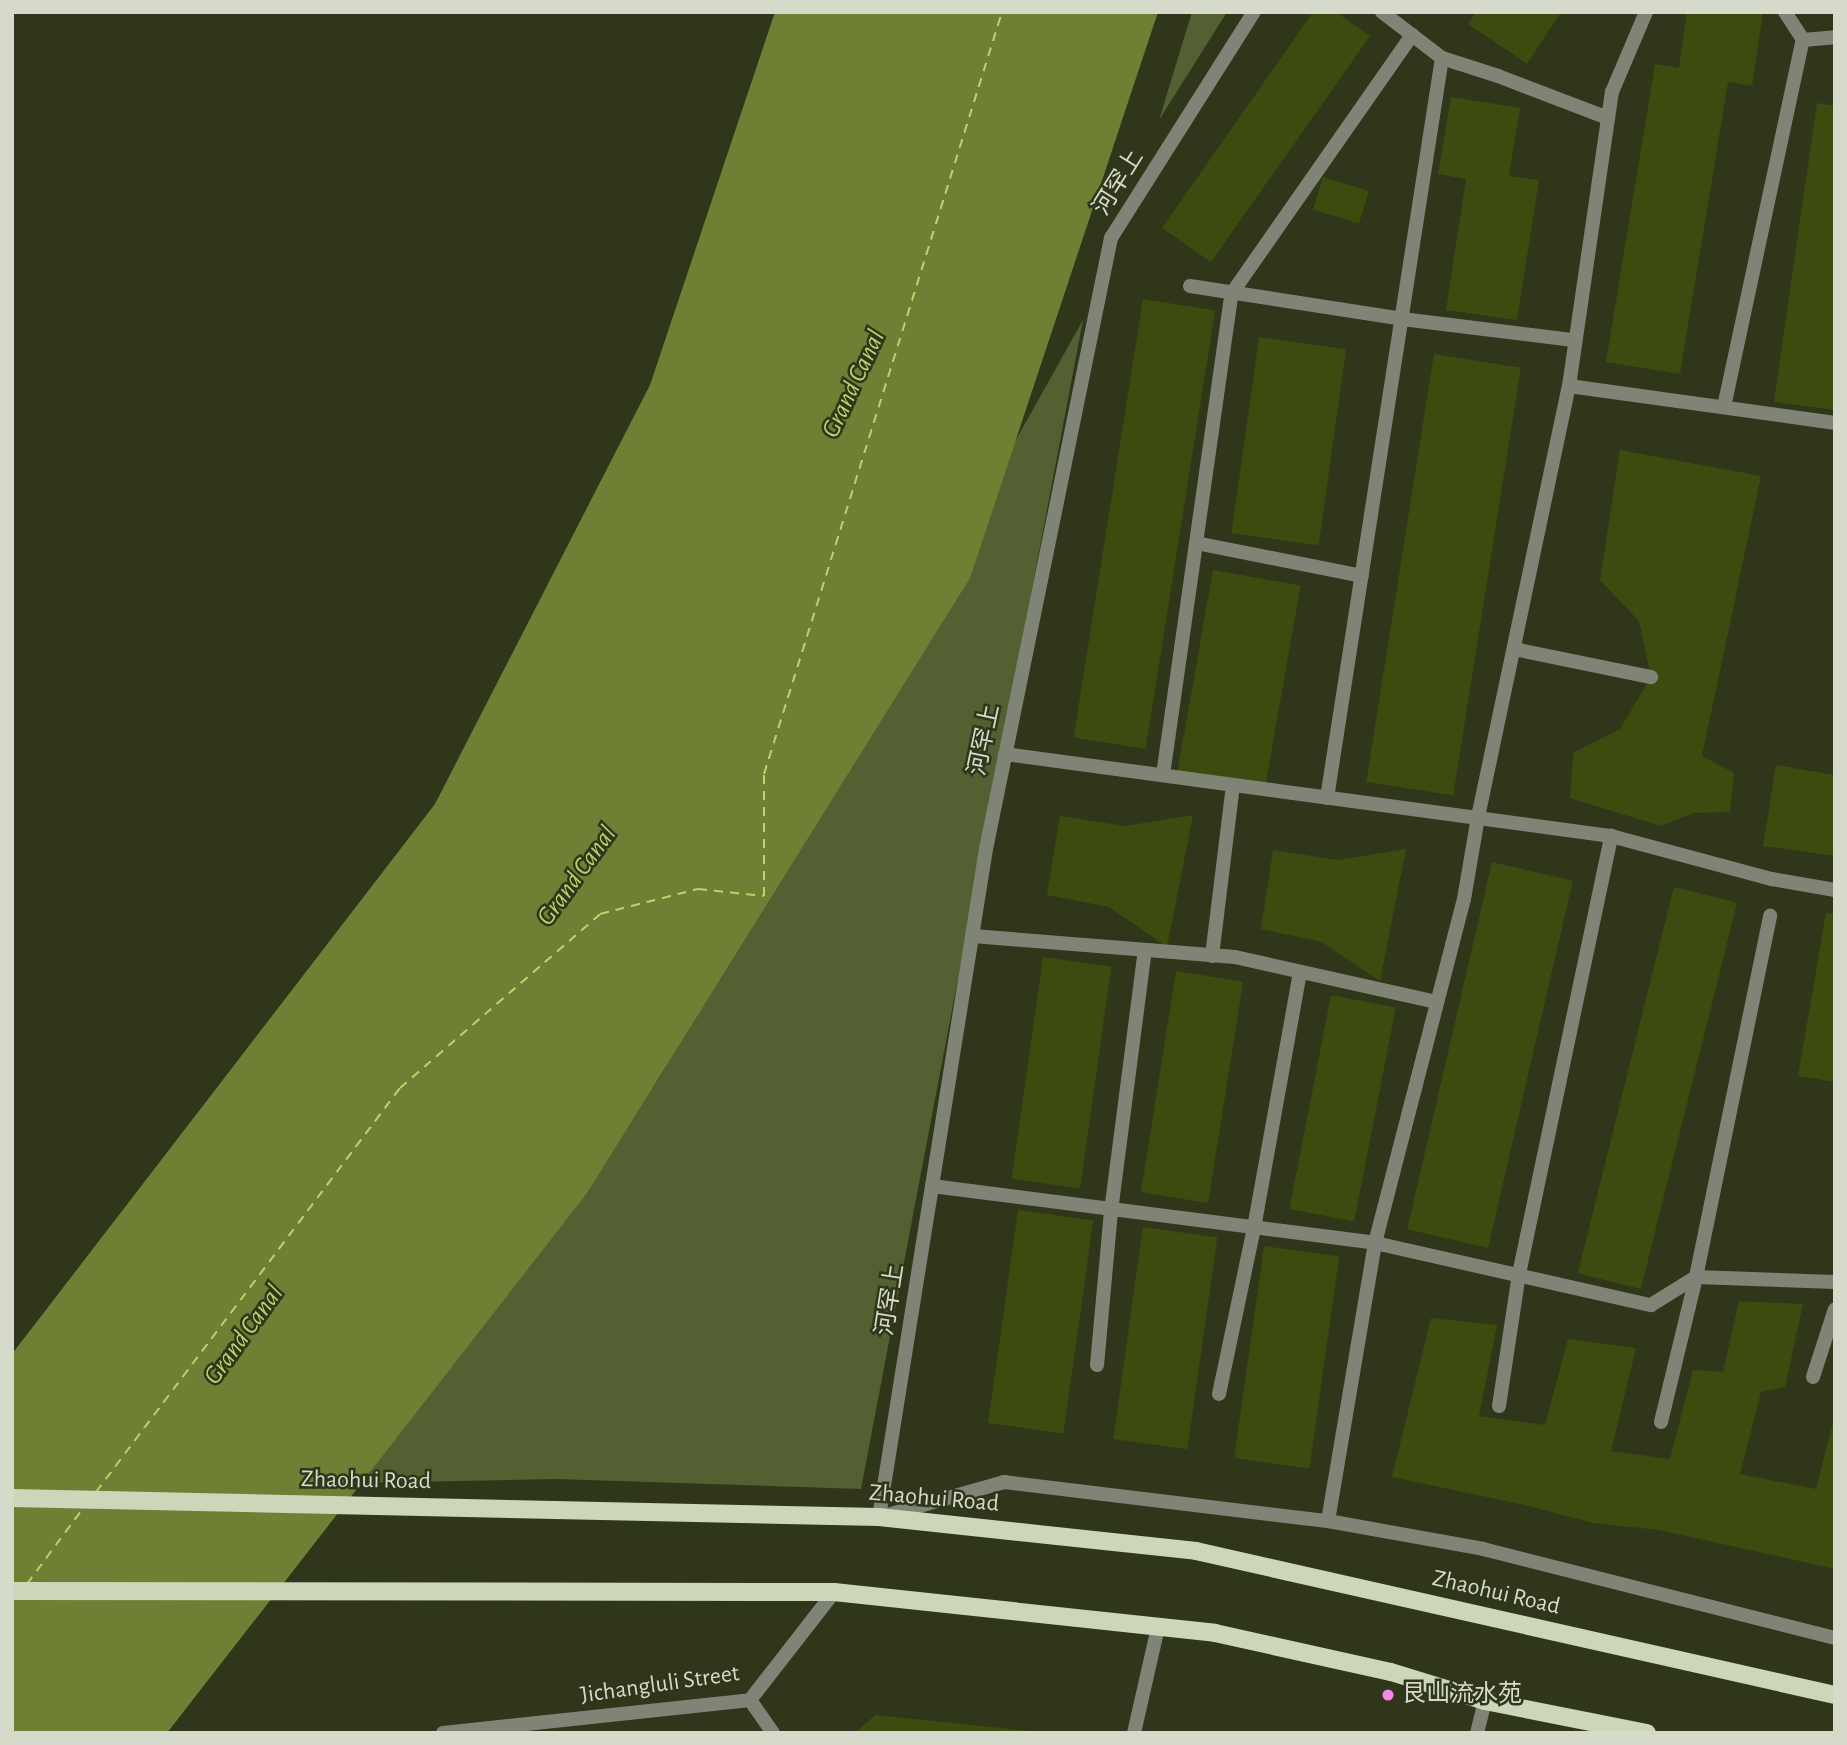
<!DOCTYPE html>
<meta charset="utf-8">
<style>
body{margin:0}
#map{position:relative;width:1847px;height:1745px;overflow:hidden;background:#2f361a;font-family:"Alegreya Sans","Noto Sans SC",sans-serif}
div>[style]{position:absolute}
[style*='--x']{left:calc(var(--x)*1px);top:calc(var(--y)*1px);width:calc(var(--w)*1px);rotate:calc(var(--a)*1deg)}
.green>*{inset:0;background:#546031}
.water>*{inset:0;background:#6e8034}
.ferry>*{height:2px;margin-top:-1px;transform-origin:0;background:repeating-linear-gradient(90deg,#bad46c 0 9px,transparent 0 16px)}
.building>*{inset:0;background:#3e4b0e;transform-origin:0 0}
.service>*{height:14px;margin:-7px;padding:0 7px;transform-origin:7px;border-radius:7px;background:#808476}
.minor>*{height:14px;margin:-7px;padding:0 7px;transform-origin:7px;border-radius:7px;background:#808476}
.primary>*{height:18px;margin:-9px;padding:0 9px;transform-origin:9px;border-radius:9px;background:#cdd6b9}
.dots>*{width:19px;height:19px;translate:-50% -50%;box-sizing:border-box;border:4px solid #2f361a;border-radius:50%}
span{translate:-50% -50%;white-space:nowrap;text-align:center;line-height:1.15;-webkit-text-stroke:5px #2f361a;paint-order:stroke}
.street-label{font-size:24px;color:#d5daca}
.poi-label{font-size:24px;color:#d5daca}
.left{translate:0 -50%;text-align:left}
.water-label{font-size:26px;color:#bad46c;font-style:italic}
.frame{position:absolute;inset:0;border:14px solid #d5daca;pointer-events:none}
</style>
<div id="map">
<div class="green">
<i style="clip-path:polygon(1192px 12px,1227px 12px,1159px 120px)"></i>
<i style="clip-path:polygon(1083px 320px,861px 1489px,556px 1479px,362px 1483px,658px 1080px)"></i>
</div>
<div class="water">
<i style="clip-path:polygon(775px 12px,1158px 12px,970px 578px,587px 1193px,167px 1733px,12px 1733px,12px 1354px,435px 804px,650px 385px)"></i>
</div>
<div class="ferry">
<i style="--x:96;--y:1492;--w:506;--a:-53.04"></i>
<i style="--x:400;--y:1088;--w:265;--a:-41"></i>
<i style="--x:600;--y:914;--w:101;--a:-14.3"></i>
<i style="--x:698;--y:889;--w:66;--a:6.1"></i>
<i style="--x:764;--y:896;--w:122;--a:-90"></i>
<i style="--x:764;--y:774;--w:798;--a:-72.65"></i>
<i style="--x:27;--y:1584;--w:96;--a:-53.5"></i>
</div>
<div class="building">
<i style="clip-path:polygon(1313px 12px,1336px 12px,1370px 36px,1211px 262px,1162px 228px)"></i>
<i style="clip-path:polygon(1476px 12px,1561px 12px,1527px 64px,1468px 24px)"></i>
<i style="clip-path:polygon(1687px 12px,1763px 12px,1752px 86px,1728px 82px,1680px 374px,1606px 362px,1655px 64px,1679px 68px)"></i>
<i style="clip-path:polygon(1451px 97px,1520px 108px,1509px 176px,1539px 180px,1517px 320px,1446px 310px,1466px 179px,1438px 174px)"></i>
<i style="clip-path:polygon(1817px 103px,1835px 106px,1835px 410px,1774px 402px)"></i>
<i style="left:1323px;top:177px;width:48px;height:34px;rotate:17deg"></i>
<i style="left:1143px;top:299px;width:73px;height:444px;rotate:9deg"></i>
<i style="left:1259px;top:337px;width:88px;height:198px;rotate:8deg"></i>
<i style="left:1434px;top:354px;width:88px;height:433px;rotate:9deg"></i>
<i style="clip-path:polygon(1620px 450px,1761px 476px,1702px 756px,1734px 773px,1730px 812px,1693px 813px,1661px 826px,1570px 798px,1573px 753px,1620px 729px,1651px 677px,1639px 621px,1600px 580px)"></i>
<i style="left:1213px;top:570px;width:89px;height:206px;rotate:10deg"></i>
<i style="clip-path:polygon(1776px 765px,1835px 775px,1835px 856px,1763px 846px)"></i>
<i style="clip-path:polygon(1193px 815px,1167px 947px,1109px 907px,1047px 895px,1060px 816px,1125px 826px)"></i>
<i style="clip-path:polygon(1406px 849px,1380px 981px,1322px 942px,1261px 929px,1273px 850px,1338px 860px)"></i>
<i style="left:1492px;top:862px;width:83px;height:377px;rotate:13deg"></i>
<i style="left:1674px;top:887px;width:65px;height:398px;rotate:14deg"></i>
<i style="clip-path:polygon(1826px 913px,1835px 914px,1835px 1082px,1798px 1076px)"></i>
<i style="left:1043px;top:957px;width:69px;height:224px;rotate:8deg"></i>
<i style="left:1176px;top:971px;width:68px;height:224px;rotate:9deg"></i>
<i style="left:1331px;top:995px;width:66px;height:218px;rotate:11deg"></i>
<i style="left:1018px;top:1210px;width:76px;height:215px;rotate:8deg"></i>
<i style="left:1143px;top:1227px;width:75px;height:214px;rotate:8deg"></i>
<i style="left:1264px;top:1246px;width:76px;height:214px;rotate:8deg"></i>
<i style="clip-path:polygon(1739px 1301px,1803px 1304px,1785px 1387px,1761px 1392px,1740px 1474px,1816px 1489px,1835px 1415px,1835px 1569px,1659px 1530px,1593px 1523px,1529px 1506px,1392px 1477px,1431px 1318px,1497px 1325px,1479px 1416px,1545px 1425px,1568px 1339px,1636px 1348px,1611px 1451px,1670px 1459px,1693px 1370px,1723px 1372px)"></i>
<i style="clip-path:polygon(875px 1715px,1029px 1731px,1029px 1733px,855px 1733px)"></i>
</div>
<div class="service">
<i style="--x:1382;--y:12;--w:76;--a:37.5"></i>
<i style="--x:1442;--y:58;--w:59;--a:17.8"></i>
<i style="--x:1498;--y:76;--w:118;--a:20.9"></i>
<i style="--x:1785;--y:12;--w:33;--a:57"></i>
<i style="--x:1190;--y:286;--w:215;--a:8.8"></i>
<i style="--x:1402;--y:319;--w:173;--a:7"></i>
<i style="--x:1569;--y:386;--w:269;--a:7.9"></i>
<i style="--x:1724;--y:407;--w:375;--a:-77.9"></i>
<i style="--x:1803;--y:40;--w:32;--a:-5"></i>
<i style="--x:1196;--y:543;--w:169;--a:11.2"></i>
<i style="--x:1514;--y:649;--w:140;--a:11.6"></i>
<i style="--x:1005;--y:754;--w:612;--a:7.71"></i>
<i style="--x:1611;--y:836;--w:167;--a:15"></i>
<i style="--x:1772;--y:879;--w:64;--a:9.9"></i>
<i style="--x:1163;--y:775;--w:487;--a:-81.9"></i>
<i style="--x:1232;--y:293;--w:315;--a:-55.1"></i>
<i style="--x:1327;--y:798;--w:749;--a:-81.17"></i>
<i style="--x:973;--y:936;--w:263;--a:4.6"></i>
<i style="--x:1235;--y:957;--w:207;--a:12.6"></i>
<i style="--x:1212;--y:956;--w:172;--a:-83"></i>
<i style="--x:932;--y:1186;--w:447;--a:7.3"></i>
<i style="--x:1375;--y:1243;--w:283;--a:12.7"></i>
<i style="--x:1651;--y:1305;--w:53;--a:-31.9"></i>
<i style="--x:1696;--y:1277;--w:139;--a:2.1"></i>
<i style="--x:1097;--y:1365;--w:155;--a:-84.8"></i>
<i style="--x:1111;--y:1211;--w:263;--a:-82.6"></i>
<i style="--x:1813;--y:1377;--w:71;--a:-72.1"></i>
<i style="--x:1219;--y:1394;--w:170;--a:-78.1"></i>
<i style="--x:1254;--y:1228;--w:260;--a:-79.8"></i>
<i style="--x:1499;--y:1406;--w:134;--a:-81.4"></i>
<i style="--x:1519;--y:1274;--w:448;--a:-78.1"></i>
<i style="--x:1661;--y:1422;--w:149;--a:-76.4"></i>
<i style="--x:1696;--y:1277;--w:369;--a:-78.4"></i>
<i style="--x:884;--y:1516;--w:125;--a:-15.8"></i>
<i style="--x:1004;--y:1482;--w:326;--a:6.9"></i>
<i style="--x:1328;--y:1521;--w:158;--a:10.2"></i>
<i style="--x:1483;--y:1549;--w:363;--a:14.2"></i>
<i style="--x:1328;--y:1521;--w:282;--a:-80.4"></i>
<i style="--x:1375;--y:1243;--w:355;--a:-75.5"></i>
<i style="--x:1464;--y:899;--w:83;--a:-80.3"></i>
<i style="--x:1478;--y:817;--w:441;--a:-78.1"></i>
<i style="--x:1569;--y:386;--w:297;--a:-81.7"></i>
<i style="--x:1612;--y:92;--w:87;--a:-67"></i>
<i style="--x:750;--y:1700;--w:40;--a:55.1"></i>
<i style="--x:1134;--y:1733;--w:109;--a:-77.2"></i>
<i style="--x:1477;--y:1733;--w:33;--a:-76"></i>
</div>
<div class="minor">
<i style="--x:879;--y:1517;--w:677;--a:-80.9"></i>
<i style="--x:986;--y:849;--w:624;--a:-78.44"></i>
<i style="--x:1111;--y:238;--w:267;--a:-57.7"></i>
<i style="--x:443;--y:1733;--w:309;--a:-6.1"></i>
<i style="--x:750;--y:1700;--w:137;--a:-52.1"></i>
</div>
<div class="primary">
<i style="--x:12;--y:1498;--w:867;--a:1.26"></i>
<i style="--x:879;--y:1517;--w:319;--a:6.1"></i>
<i style="--x:1196;--y:1551;--w:655;--a:12.7"></i>
<i style="--x:12;--y:1591;--w:822;--a:0.07"></i>
<i style="--x:834;--y:1592;--w:383;--a:6.1"></i>
<i style="--x:1215;--y:1633;--w:180;--a:12.5"></i>
<i style="--x:1391;--y:1672;--w:98;--a:17.1"></i>
<i style="--x:1485;--y:1701;--w:165;--a:11.2"></i>
</div>
<div class="dots">
<i style="left:1388px;top:1695px;background:#f788ec"></i>
</div>
<div class="street-label">
<span style="left:1119px;top:183px;rotate:-58deg">河罕上</span>
<span style="left:985px;top:740px;rotate:-78deg">河罕上</span>
<span style="left:891px;top:1300px;rotate:-81deg">河罕上</span>
<span style="left:366px;top:1481px;rotate:1deg">Zhaohui Road</span>
<span style="left:934px;top:1499px;rotate:5deg">Zhaohui Road</span>
<span style="left:1496px;top:1593px;rotate:13deg">Zhaohui Road</span>
<span style="left:660px;top:1685px;rotate:-8deg">Jichangluli Street</span>
</div>
<div class="poi-label">
<span class="left" style="left:1402px;top:1695px">艮山流水苑</span>
</div>
<div class="water-label">
<span style="left:854px;top:384px;rotate:-65deg">Grand Canal</span>
<span style="left:577px;top:876px;rotate:-54deg">Grand Canal</span>
<span style="left:244px;top:1335px;rotate:-54deg">Grand Canal</span>
</div>
<div class="frame"></div>
</div>
